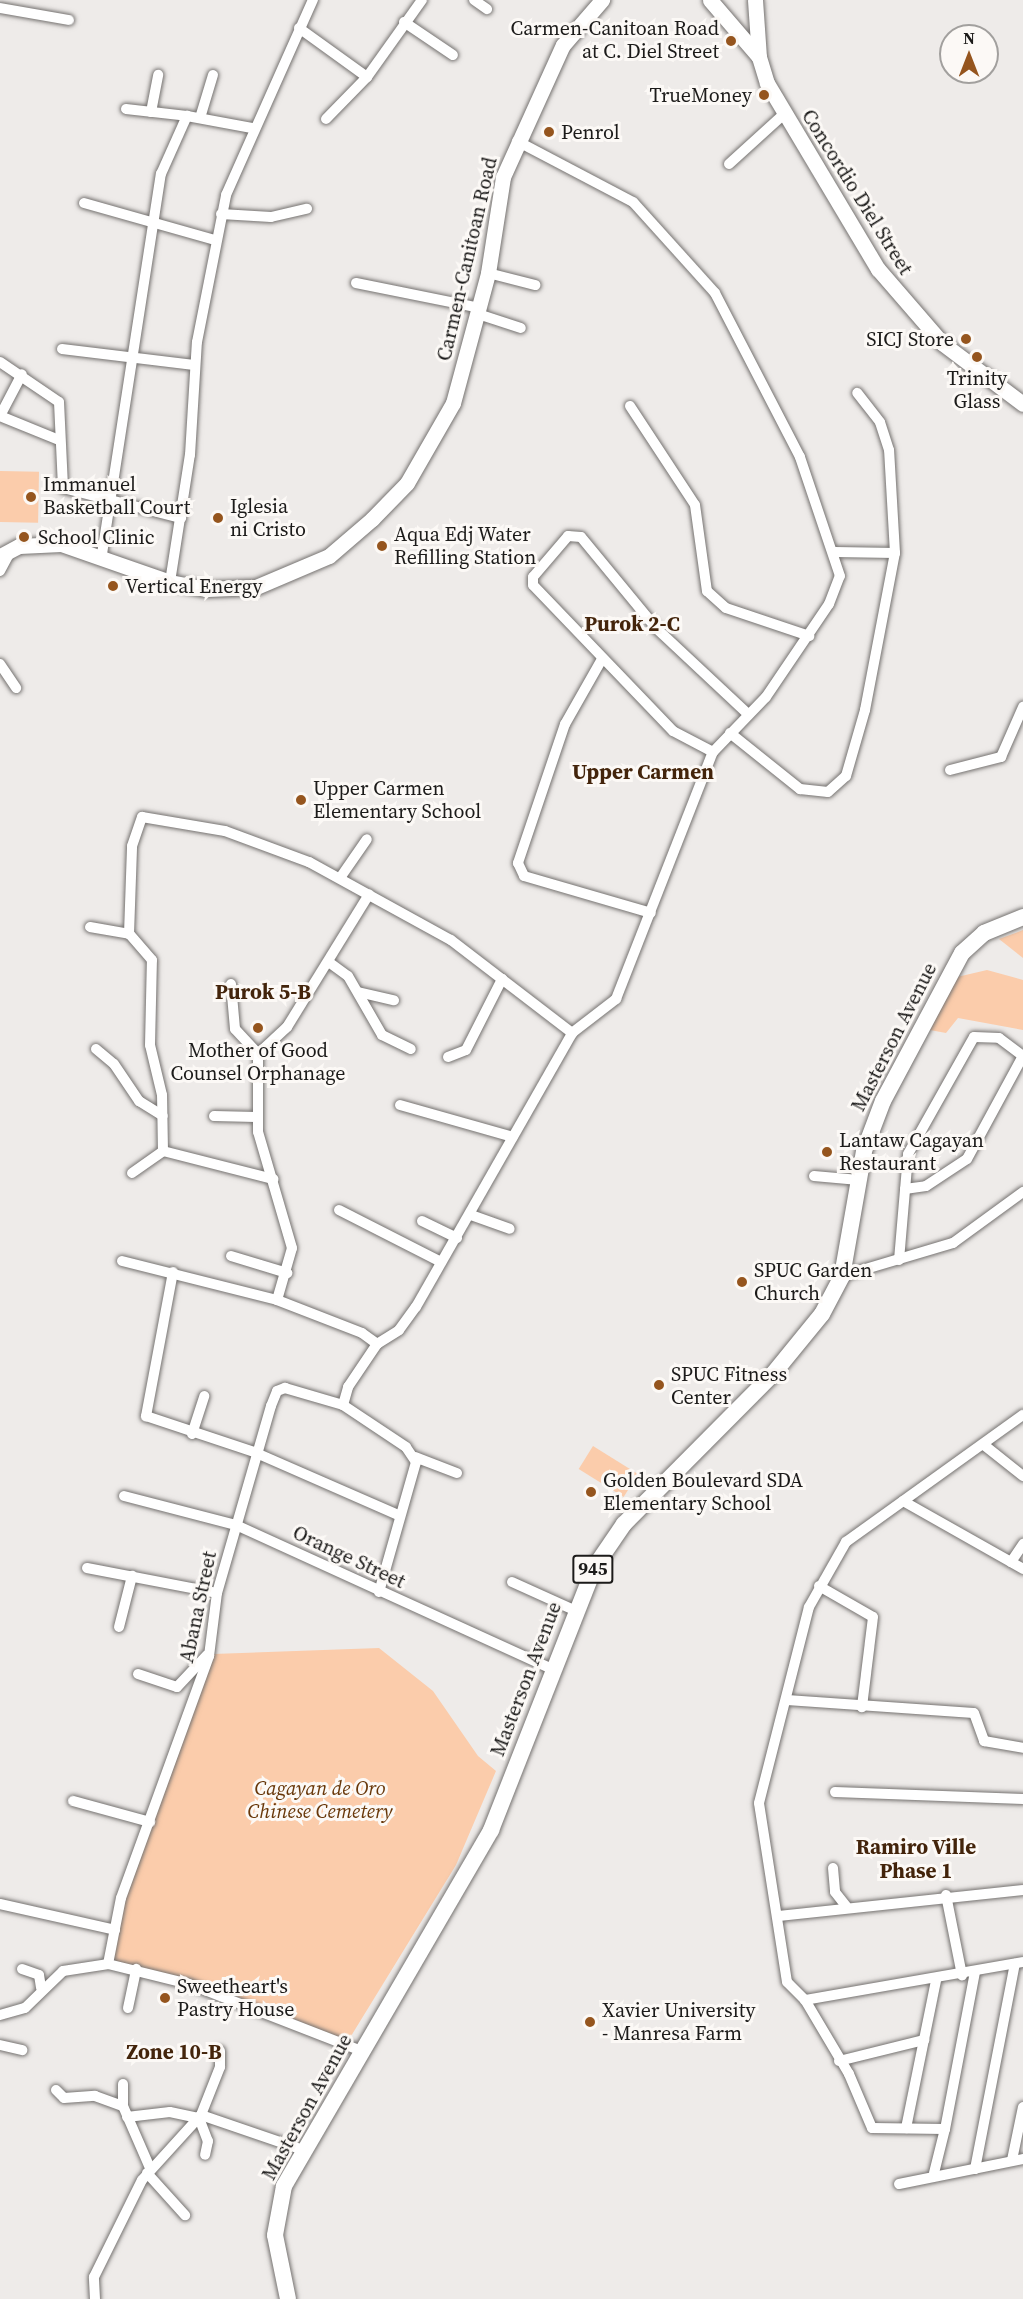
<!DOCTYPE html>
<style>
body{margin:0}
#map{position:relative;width:1023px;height:2299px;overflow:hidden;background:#eeebe9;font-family:"Source Serif 4",serif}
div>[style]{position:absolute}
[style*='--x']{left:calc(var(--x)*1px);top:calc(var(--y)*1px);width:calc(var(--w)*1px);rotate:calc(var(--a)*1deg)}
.green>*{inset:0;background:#fbccab;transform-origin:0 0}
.roads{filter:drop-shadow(0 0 2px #757270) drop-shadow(0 0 2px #757270)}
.minor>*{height:10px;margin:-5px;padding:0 5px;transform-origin:5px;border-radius:5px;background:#fff}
.secondary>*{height:15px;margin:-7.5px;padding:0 7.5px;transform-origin:7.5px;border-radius:7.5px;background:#fff}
.primary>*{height:16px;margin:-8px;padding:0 8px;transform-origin:8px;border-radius:8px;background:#fff}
.dots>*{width:16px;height:16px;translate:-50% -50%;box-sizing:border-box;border:3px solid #fcf9f6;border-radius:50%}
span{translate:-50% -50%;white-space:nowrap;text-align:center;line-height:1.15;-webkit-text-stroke:6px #fcf9f6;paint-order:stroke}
.shield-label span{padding:2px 4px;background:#fcf9f6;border:2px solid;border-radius:4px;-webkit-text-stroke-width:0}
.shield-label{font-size:18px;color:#1c1b1a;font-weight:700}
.poi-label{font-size:20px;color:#1c1b1a}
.right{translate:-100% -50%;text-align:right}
.left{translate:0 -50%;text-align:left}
.street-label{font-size:20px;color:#1c1b1a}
.park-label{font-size:20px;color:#683709;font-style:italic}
.neighbourhood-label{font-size:21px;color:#43240b;font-weight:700}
.north{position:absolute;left:939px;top:24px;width:60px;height:60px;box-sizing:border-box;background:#fcf9f6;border:2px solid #a2a09e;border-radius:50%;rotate:0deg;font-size:16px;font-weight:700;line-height:24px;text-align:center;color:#1c1b1a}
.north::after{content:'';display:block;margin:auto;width:21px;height:27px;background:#95551e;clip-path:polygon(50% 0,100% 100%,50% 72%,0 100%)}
</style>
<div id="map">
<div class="green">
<i style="left:0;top:471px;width:39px;height:51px;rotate:1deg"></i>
<i style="clip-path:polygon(1023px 930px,1023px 958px,999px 939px)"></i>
<i style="clip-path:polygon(987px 970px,1023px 980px,1023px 1030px,958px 1018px,946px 1033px,930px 1030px,957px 977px)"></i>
<i style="left:593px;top:1446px;width:53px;height:27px;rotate:32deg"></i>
<i style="clip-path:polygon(379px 1648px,433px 1691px,478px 1756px,496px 1771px,456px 1865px,348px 2041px,226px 1992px,111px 1960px,123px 1897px,213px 1654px)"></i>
</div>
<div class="roads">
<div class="minor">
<i style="--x:474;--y:0;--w:16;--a:35"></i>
<i style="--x:0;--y:8;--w:70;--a:9.9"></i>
<i style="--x:404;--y:22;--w:59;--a:34"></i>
<i style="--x:299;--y:28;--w:84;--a:35.8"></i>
<i style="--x:126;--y:109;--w:61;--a:6.5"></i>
<i style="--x:151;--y:112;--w:38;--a:-79"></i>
<i style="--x:200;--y:118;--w:45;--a:-73.2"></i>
<i style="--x:326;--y:119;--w:59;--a:-45.7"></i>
<i style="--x:367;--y:77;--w:95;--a:-54.5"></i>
<i style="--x:729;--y:164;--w:74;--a:-42.3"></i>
<i style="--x:84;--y:203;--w:136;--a:15.8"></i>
<i style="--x:221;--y:214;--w:50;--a:3.4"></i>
<i style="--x:271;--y:217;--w:37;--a:-13"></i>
<i style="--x:488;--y:273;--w:49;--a:14.3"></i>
<i style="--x:356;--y:283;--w:126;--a:11.4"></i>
<i style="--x:478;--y:314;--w:45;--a:18"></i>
<i style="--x:62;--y:349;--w:133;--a:6.9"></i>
<i style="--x:0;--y:362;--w:71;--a:34.1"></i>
<i style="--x:59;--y:402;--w:86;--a:87.3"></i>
<i style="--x:63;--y:488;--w:122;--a:14.3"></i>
<i style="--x:630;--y:406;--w:118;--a:56.7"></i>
<i style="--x:695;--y:505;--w:87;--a:82.1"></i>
<i style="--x:707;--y:591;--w:25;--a:42"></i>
<i style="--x:726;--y:608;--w:88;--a:18.6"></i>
<i style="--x:0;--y:416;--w:64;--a:22.1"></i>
<i style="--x:0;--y:416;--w:47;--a:-62.4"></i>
<i style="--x:835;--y:552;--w:60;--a:1"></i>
<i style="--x:102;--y:554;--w:385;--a:-81.2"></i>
<i style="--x:161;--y:174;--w:64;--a:-65.9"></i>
<i style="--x:187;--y:116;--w:66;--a:10.5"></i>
<i style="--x:0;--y:571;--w:26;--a:-62"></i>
<i style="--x:170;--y:582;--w:129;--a:-81.1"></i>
<i style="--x:190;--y:455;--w:113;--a:-86.5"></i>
<i style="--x:197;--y:342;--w:150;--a:-78.8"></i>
<i style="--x:226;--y:195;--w:214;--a:-66"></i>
<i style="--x:602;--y:659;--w:75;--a:119.6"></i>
<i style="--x:565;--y:724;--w:147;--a:108.7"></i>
<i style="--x:518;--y:863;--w:14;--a:65"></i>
<i style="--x:524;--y:876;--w:132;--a:16.2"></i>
<i style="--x:0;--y:664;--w:29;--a:56"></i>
<i style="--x:730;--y:733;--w:90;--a:38.7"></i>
<i style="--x:800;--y:789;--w:28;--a:6"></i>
<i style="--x:828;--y:792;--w:24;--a:-42"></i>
<i style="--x:846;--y:776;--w:69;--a:-73.9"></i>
<i style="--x:865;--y:710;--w:160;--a:-79.2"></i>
<i style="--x:895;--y:553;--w:103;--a:-93.3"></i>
<i style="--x:889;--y:450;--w:29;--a:-108"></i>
<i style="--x:880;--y:422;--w:37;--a:-128"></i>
<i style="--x:713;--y:752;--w:45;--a:-152.3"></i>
<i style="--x:673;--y:731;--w:202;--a:-133.8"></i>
<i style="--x:533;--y:585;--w:8;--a:-90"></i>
<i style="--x:533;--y:577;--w:54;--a:-49.5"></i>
<i style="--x:568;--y:536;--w:13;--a:4"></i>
<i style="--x:581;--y:537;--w:118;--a:50.5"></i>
<i style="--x:656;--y:628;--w:126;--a:43.1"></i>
<i style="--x:950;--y:770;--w:53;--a:-14.3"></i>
<i style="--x:1001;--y:757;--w:55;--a:-66.3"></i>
<i style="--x:340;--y:878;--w:47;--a:-55.3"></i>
<i style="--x:90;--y:927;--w:40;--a:10"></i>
<i style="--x:330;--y:963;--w:22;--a:36"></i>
<i style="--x:348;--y:976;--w:68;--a:60"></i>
<i style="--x:382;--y:1035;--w:32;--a:26"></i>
<i style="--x:231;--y:984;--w:45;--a:84.9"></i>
<i style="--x:235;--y:1029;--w:34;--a:47"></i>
<i style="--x:358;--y:992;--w:37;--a:13"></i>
<i style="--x:96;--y:1049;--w:23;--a:40"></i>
<i style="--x:114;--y:1064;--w:45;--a:56"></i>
<i style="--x:139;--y:1101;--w:28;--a:32"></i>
<i style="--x:448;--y:1057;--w:19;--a:-21"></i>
<i style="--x:466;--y:1050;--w:80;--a:-63.1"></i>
<i style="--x:400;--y:1105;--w:117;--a:15.8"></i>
<i style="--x:214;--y:1116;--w:42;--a:1.4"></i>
<i style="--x:163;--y:1151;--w:56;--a:-91"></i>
<i style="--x:162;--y:1095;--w:51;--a:-103.5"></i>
<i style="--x:150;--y:1045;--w:85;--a:-88.7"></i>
<i style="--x:152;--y:960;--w:35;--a:-131"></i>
<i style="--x:129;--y:934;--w:88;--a:-88"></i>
<i style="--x:132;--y:846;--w:31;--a:-71"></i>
<i style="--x:142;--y:817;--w:84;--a:9.6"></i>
<i style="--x:225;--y:831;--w:90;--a:20.3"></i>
<i style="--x:309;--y:862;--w:162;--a:28.8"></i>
<i style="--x:451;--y:940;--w:153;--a:37.5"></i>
<i style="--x:132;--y:1173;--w:38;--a:-35"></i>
<i style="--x:163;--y:1151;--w:114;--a:14.3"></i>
<i style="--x:814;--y:1176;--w:45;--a:5.1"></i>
<i style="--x:905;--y:1189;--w:21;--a:-8"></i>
<i style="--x:926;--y:1186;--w:49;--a:-33.4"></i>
<i style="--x:967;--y:1159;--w:117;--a:-61.5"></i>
<i style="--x:339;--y:1210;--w:114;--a:27"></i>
<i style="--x:471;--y:1215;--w:41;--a:19.7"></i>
<i style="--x:422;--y:1221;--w:39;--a:26"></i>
<i style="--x:231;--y:1256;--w:59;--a:16.9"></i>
<i style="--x:899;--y:1260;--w:106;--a:-85.1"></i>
<i style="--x:908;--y:1154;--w:134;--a:-60.6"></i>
<i style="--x:974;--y:1037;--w:25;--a:2"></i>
<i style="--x:999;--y:1038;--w:30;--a:37"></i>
<i style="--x:122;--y:1261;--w:160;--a:14.1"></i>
<i style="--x:277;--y:1300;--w:91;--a:21.2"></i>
<i style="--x:362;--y:1333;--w:19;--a:36"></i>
<i style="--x:173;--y:1272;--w:147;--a:100.6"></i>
<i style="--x:146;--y:1416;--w:114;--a:18.4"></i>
<i style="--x:254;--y:1452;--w:157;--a:23.6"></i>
<i style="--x:842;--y:1276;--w:116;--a:-16.6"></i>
<i style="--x:953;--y:1243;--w:87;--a:-36.1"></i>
<i style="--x:277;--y:1300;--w:54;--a:-73.9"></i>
<i style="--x:292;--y:1248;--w:121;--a:-106.3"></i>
<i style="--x:258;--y:1132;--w:78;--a:-90"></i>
<i style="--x:258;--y:1054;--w:40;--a:-43"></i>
<i style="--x:287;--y:1027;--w:156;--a:-58.3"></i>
<i style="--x:192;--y:1434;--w:40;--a:-72"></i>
<i style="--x:984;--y:1445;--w:50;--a:38.5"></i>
<i style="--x:415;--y:1457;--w:45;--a:20.9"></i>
<i style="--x:124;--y:1496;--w:116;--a:14.5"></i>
<i style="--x:236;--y:1525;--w:347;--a:24.5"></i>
<i style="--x:903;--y:1501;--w:138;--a:29.5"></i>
<i style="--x:1011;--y:1562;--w:22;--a:-56"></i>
<i style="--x:87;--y:1568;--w:132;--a:10.9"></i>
<i style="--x:512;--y:1582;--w:68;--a:24.3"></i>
<i style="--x:819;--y:1586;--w:62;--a:29.9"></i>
<i style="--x:873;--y:1617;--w:91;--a:97"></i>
<i style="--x:379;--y:1592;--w:135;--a:-74.1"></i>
<i style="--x:416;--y:1462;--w:18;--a:-124"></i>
<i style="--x:406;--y:1447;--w:76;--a:-146.3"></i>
<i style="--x:343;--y:1405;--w:19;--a:-74"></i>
<i style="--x:348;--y:1387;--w:52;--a:-56"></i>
<i style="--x:377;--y:1344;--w:26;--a:-32"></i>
<i style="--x:399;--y:1330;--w:29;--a:-54"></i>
<i style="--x:416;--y:1307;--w:315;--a:-60.3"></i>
<i style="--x:572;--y:1033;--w:56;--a:-37.7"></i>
<i style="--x:616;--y:999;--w:265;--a:-68.6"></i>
<i style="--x:713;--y:752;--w:76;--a:-46.1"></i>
<i style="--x:766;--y:697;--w:112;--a:-55.9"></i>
<i style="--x:829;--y:604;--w:30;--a:-69"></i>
<i style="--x:840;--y:576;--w:126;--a:-108.6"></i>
<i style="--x:800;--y:457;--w:185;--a:-117.4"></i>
<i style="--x:715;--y:293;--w:122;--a:-132"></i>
<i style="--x:633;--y:202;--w:131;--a:-152.3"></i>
<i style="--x:119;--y:1627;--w:53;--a:-75.7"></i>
<i style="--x:138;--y:1674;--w:41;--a:18.4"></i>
<i style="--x:177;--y:1687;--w:44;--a:-46.8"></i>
<i style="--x:787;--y:1700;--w:187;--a:4"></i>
<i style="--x:974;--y:1713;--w:30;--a:70"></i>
<i style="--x:984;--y:1741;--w:40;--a:10"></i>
<i style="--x:835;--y:1792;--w:188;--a:2.1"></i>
<i style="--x:73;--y:1801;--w:80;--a:15.3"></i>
<i style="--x:833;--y:1868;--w:24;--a:85"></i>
<i style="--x:835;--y:1892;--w:18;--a:52"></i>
<i style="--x:946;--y:1895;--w:82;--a:78.7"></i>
<i style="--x:0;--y:1904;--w:118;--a:12.7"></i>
<i style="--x:779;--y:1916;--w:245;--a:-6.1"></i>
<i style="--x:108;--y:1964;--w:67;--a:-78.9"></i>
<i style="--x:121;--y:1898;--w:258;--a:-70"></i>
<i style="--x:209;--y:1656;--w:64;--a:-82.8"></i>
<i style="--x:217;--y:1593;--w:195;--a:-73.9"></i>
<i style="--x:271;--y:1406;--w:16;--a:-68"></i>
<i style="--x:277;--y:1391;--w:9;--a:-21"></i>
<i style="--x:285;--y:1388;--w:60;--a:16.3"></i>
<i style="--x:22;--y:1969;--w:18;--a:19"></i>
<i style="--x:39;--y:1975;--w:13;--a:81"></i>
<i style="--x:975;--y:1972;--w:160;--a:100.8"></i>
<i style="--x:945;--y:2129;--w:73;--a:-179.2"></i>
<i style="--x:872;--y:2128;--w:59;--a:-113.1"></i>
<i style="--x:849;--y:2074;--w:86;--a:-120.7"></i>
<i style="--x:805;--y:2000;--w:25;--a:-135"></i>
<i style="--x:787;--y:1982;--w:181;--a:-98.9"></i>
<i style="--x:759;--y:1803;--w:202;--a:-75.7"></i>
<i style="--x:809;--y:1607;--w:75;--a:-60.4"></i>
<i style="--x:846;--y:1542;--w:218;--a:-35.7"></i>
<i style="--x:805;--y:2000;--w:221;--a:-9.9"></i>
<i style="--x:128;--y:2008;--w:40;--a:-78"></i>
<i style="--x:0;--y:2015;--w:26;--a:-16"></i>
<i style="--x:25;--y:2008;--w:53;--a:-44.2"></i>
<i style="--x:63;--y:1971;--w:46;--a:-8.8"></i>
<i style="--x:108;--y:1964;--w:83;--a:13.9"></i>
<i style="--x:189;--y:1984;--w:186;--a:21.2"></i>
<i style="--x:0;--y:2045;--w:23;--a:13"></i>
<i style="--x:839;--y:2061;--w:88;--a:-13.9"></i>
<i style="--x:123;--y:2084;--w:22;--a:90"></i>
<i style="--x:123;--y:2106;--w:68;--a:66.5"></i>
<i style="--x:56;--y:2090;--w:11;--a:45"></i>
<i style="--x:64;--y:2098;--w:31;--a:-4"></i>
<i style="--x:95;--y:2096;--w:30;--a:20"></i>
<i style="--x:201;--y:2115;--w:108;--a:18.9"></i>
<i style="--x:127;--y:2117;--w:43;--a:-6.6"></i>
<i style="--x:170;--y:2112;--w:30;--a:12"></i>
<i style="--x:199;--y:2118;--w:25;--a:69"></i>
<i style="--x:208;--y:2141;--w:14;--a:102"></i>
<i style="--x:906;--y:2128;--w:151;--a:-78.5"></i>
<i style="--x:1012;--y:2160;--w:54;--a:-78.3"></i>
<i style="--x:975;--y:2169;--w:209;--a:-79"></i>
<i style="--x:147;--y:2173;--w:57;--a:47.9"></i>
<i style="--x:934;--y:2173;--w:45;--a:-76"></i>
<i style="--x:899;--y:2184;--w:126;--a:-11.4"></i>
<i style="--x:95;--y:2299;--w:22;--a:-93"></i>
<i style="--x:94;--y:2277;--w:108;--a:-63.7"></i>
<i style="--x:142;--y:2180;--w:88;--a:-47.8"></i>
<i style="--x:201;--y:2115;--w:52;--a:-68.4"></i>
<i style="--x:220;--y:2067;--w:16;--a:-90"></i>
</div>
<div class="secondary">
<i style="--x:710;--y:0;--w:75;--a:49.3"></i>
<i style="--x:755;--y:0;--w:57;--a:86"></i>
<i style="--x:759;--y:57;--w:27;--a:73"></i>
<i style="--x:767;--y:83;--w:217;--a:59.2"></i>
<i style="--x:878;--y:269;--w:98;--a:49.1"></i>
<i style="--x:942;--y:343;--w:101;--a:37"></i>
<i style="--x:0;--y:556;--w:21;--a:-28"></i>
<i style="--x:19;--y:546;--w:42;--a:-2.7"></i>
<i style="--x:61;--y:544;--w:115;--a:19.2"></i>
<i style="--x:170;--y:582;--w:37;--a:11"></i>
<i style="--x:206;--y:589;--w:50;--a:-2.3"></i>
<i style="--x:256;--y:587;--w:79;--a:-23"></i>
<i style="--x:329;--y:556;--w:57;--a:-40.7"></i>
<i style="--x:372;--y:519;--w:50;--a:-45.8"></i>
<i style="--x:407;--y:483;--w:92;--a:-60.1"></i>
<i style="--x:453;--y:403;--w:135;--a:-74.9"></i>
<i style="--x:488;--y:273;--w:97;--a:-81.1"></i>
<i style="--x:503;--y:177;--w:145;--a:-65.6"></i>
<i style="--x:563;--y:45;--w:60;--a:-49.1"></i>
</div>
<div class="primary">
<i style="--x:288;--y:2299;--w:65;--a:-101.5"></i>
<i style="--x:275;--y:2235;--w:50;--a:-79.6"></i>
<i style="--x:284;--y:2186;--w:412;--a:-59.8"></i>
<i style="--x:491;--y:1830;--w:282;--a:-68.5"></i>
<i style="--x:594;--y:1568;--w:53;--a:-55.7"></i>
<i style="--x:624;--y:1524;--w:211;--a:-45.2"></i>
<i style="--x:773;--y:1374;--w:77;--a:-50.8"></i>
<i style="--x:822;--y:1314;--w:43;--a:-62.2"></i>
<i style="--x:842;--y:1276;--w:127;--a:-80"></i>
<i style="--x:864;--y:1151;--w:53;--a:-69.2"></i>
<i style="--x:883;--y:1101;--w:168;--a:-61.9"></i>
<i style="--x:962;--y:953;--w:30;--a:-42"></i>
<i style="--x:984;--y:933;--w:42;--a:-22.3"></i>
</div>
</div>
<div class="dots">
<i style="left:731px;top:41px;background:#95551e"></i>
<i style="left:764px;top:95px;background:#95551e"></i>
<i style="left:549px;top:132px;background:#95551e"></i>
<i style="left:966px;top:339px;background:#95551e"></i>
<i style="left:977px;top:357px;background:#95551e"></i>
<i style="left:31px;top:497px;background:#95551e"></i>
<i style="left:218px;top:518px;background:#95551e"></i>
<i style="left:24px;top:537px;background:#95551e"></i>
<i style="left:382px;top:546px;background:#95551e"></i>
<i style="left:113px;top:586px;background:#95551e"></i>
<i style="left:301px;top:800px;background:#95551e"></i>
<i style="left:258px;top:1028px;background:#95551e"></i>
<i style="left:827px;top:1152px;background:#95551e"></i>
<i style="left:742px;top:1282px;background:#95551e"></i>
<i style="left:659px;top:1385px;background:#95551e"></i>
<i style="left:591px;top:1492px;background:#95551e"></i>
<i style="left:165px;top:1998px;background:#95551e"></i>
<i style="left:590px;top:2022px;background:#95551e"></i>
</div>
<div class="shield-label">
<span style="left:593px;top:1569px">945</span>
</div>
<div class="poi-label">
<span class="right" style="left:719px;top:40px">Carmen-Canitoan Road<br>at C. Diel Street</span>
<span class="right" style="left:752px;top:95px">TrueMoney</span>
<span class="left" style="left:561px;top:132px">Penrol</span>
<span class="right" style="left:954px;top:339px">SICJ Store</span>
<span style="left:977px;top:390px">Trinity<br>Glass</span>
<span class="left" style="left:43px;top:496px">Immanuel<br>Basketball Court</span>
<span class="left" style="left:230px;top:518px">Iglesia<br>ni Cristo</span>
<span class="left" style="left:394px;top:546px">Aqua Edj Water<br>Refilling Station</span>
<span class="left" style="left:38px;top:537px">School Clinic</span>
<span class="left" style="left:125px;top:586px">Vertical Energy</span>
<span class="left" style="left:313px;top:800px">Upper Carmen<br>Elementary School</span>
<span style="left:258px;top:1062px">Mother of Good<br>Counsel Orphanage</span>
<span class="left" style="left:839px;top:1152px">Lantaw Cagayan<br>Restaurant</span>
<span class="left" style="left:754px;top:1282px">SPUC Garden<br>Church</span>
<span class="left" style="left:671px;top:1386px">SPUC Fitness<br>Center</span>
<span class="left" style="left:603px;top:1492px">Golden Boulevard SDA<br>Elementary School</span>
<span class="left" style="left:177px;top:1998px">Sweetheart's<br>Pastry House</span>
<span class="left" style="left:602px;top:2022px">Xavier University<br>- Manresa Farm</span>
</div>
<div class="street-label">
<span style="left:857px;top:192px;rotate:58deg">Concordio Diel Street</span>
<span style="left:467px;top:259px;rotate:-77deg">Carmen-Canitoan Road</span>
<span style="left:894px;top:1037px;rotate:-63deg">Masterson Avenue</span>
<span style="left:349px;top:1557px;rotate:25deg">Orange Street</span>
<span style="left:198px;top:1607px;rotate:-78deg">Abana Street</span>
<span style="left:526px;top:1679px;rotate:-69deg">Masterson Avenue</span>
<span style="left:307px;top:2107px;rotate:-61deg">Masterson Avenue</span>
</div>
<div class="park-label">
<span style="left:320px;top:1800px">Cagayan de Oro<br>Chinese Cemetery</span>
</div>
<div class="neighbourhood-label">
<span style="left:632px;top:624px">Purok 2-C</span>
<span style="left:643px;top:772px">Upper Carmen</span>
<span style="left:263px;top:992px">Purok 5-B</span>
<span style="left:916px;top:1859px">Ramiro Ville<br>Phase 1</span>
<span style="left:174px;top:2052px">Zone 10-B</span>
</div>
<div class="north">N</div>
</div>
